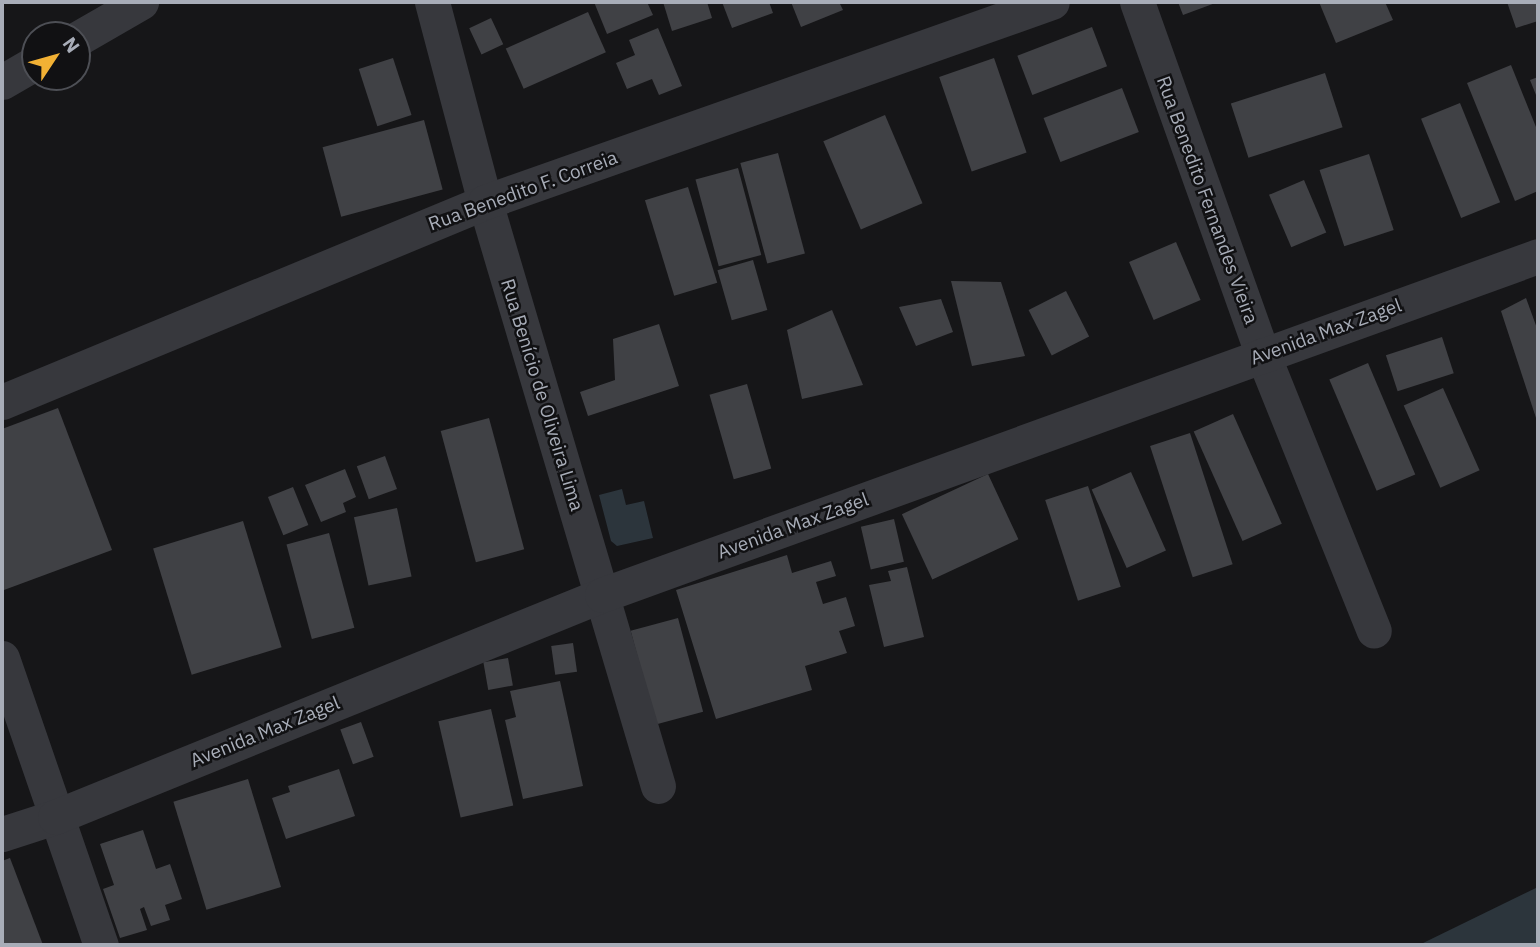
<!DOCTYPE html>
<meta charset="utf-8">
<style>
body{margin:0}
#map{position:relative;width:1540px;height:947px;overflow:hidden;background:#161618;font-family:"IBM Plex Sans",sans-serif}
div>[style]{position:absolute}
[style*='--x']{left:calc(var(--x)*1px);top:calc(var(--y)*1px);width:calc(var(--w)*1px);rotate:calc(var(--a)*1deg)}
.water>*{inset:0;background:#2c353c}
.building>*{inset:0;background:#404145;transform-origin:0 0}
.street>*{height:35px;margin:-17.5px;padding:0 17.5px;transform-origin:17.5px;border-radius:17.5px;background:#37383d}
span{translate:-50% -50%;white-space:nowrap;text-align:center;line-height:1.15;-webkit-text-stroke:5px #111113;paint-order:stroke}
.street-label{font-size:19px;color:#a8adb8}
.frame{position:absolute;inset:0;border:4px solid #a8adb8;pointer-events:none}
.north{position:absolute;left:21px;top:21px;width:70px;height:70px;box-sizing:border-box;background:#111113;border:2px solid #4d4f55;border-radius:50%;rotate:54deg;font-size:19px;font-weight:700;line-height:28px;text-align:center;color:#a8adb8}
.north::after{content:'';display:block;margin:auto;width:24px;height:32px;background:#f2b134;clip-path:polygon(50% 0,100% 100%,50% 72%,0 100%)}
</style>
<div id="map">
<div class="water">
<i style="clip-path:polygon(622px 489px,626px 505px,644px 501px,653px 538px,617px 546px,611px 541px,599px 495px)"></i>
<i style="clip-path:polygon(1538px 887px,1538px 945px,1419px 945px)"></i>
</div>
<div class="building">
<i style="clip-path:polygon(594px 2px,647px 2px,653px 15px,607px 34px)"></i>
<i style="clip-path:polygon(663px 2px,707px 2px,712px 18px,672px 31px)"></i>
<i style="clip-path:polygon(722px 2px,769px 2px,773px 13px,732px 28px)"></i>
<i style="clip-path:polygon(791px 2px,839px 2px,843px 10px,801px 27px)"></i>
<i style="clip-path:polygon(1178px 2px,1218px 2px,1183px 15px)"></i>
<i style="clip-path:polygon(1319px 2px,1385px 2px,1393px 20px,1336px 43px)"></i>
<i style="clip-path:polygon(1507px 2px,1538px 2px,1538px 21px,1516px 28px)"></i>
<i style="left:588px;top:12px;width:44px;height:90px;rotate:66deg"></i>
<i style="left:491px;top:18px;width:29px;height:24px;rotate:65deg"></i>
<i style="left:1092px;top:27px;width:42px;height:80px;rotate:69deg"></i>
<i style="clip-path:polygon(658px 28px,682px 86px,659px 95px,652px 79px,627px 89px,616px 63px,635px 55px,629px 40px)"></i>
<i style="left:393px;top:58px;width:60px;height:36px;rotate:72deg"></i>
<i style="left:994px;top:58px;width:100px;height:58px;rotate:71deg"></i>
<i style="clip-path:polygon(1511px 65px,1538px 132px,1538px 191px,1515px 201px,1467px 83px)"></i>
<i style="left:1325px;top:73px;width:57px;height:99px;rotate:72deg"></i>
<i style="clip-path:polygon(1538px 77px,1538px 100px,1530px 80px)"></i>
<i style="left:1122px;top:88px;width:47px;height:84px;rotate:69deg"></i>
<i style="left:1460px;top:103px;width:107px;height:42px;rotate:68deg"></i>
<i style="left:885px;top:115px;width:96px;height:67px;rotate:67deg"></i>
<i style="left:424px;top:120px;width:72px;height:105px;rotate:75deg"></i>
<i style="left:778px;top:153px;width:104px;height:39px;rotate:75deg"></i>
<i style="left:1369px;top:154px;width:80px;height:52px;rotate:72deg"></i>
<i style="left:738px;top:168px;width:90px;height:44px;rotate:75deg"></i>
<i style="left:1304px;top:180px;width:57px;height:38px;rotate:67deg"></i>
<i style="left:688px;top:187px;width:100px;height:45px;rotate:73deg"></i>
<i style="left:1176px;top:242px;width:63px;height:51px;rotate:67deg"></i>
<i style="left:753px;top:260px;width:52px;height:37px;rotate:74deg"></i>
<i style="clip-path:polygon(951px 281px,1001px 282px,1025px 356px,972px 366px)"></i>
<i style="left:1066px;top:291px;width:51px;height:42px;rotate:63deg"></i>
<i style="clip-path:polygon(1526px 298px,1538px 331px,1538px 424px,1501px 311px)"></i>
<i style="clip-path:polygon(941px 299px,953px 332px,916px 346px,899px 307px)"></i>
<i style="clip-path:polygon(832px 310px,863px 385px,802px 399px,787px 330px)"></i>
<i style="clip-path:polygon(659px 324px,679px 386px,588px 416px,580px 392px,615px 380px,613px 339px)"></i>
<i style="left:1442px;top:337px;width:38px;height:59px;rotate:72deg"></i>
<i style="left:1368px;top:363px;width:121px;height:42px;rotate:67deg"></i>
<i style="left:747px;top:384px;width:88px;height:39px;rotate:74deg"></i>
<i style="left:1443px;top:388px;width:90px;height:43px;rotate:66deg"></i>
<i style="clip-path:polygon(58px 408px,112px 550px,4px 590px,2px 429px)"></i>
<i style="left:1233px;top:414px;width:120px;height:43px;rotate:66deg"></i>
<i style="left:489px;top:418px;width:136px;height:50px;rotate:75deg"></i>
<i style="left:1190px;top:433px;width:138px;height:42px;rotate:72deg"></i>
<i style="left:385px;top:456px;width:35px;height:30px;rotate:70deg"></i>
<i style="clip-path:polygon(345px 469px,356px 497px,343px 503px,346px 512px,321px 522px,305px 485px)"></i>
<i style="left:1131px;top:472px;width:86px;height:43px;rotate:66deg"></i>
<i style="left:988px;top:474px;width:72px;height:95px;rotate:65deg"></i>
<i style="left:1088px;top:486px;width:106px;height:45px;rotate:72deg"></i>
<i style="left:293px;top:487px;width:41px;height:27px;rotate:68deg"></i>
<i style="left:397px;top:508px;width:70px;height:44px;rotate:78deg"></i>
<i style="left:894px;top:519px;width:44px;height:34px;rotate:77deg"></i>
<i style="left:243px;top:521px;width:132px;height:94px;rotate:73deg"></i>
<i style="left:329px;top:533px;width:98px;height:44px;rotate:75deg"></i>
<i style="clip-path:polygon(787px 555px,792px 573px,831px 561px,836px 576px,816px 582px,823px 604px,846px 597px,855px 626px,839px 631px,847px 653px,805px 666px,812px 690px,716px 719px,676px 590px)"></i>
<i style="clip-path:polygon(907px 567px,924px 637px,884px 647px,869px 585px,891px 581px,888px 571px)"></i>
<i style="left:678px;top:618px;width:97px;height:49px;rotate:75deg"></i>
<i style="left:573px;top:643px;width:29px;height:22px;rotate:82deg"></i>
<i style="left:508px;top:658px;width:28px;height:25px;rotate:80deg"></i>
<i style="clip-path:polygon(560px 681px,583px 786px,523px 799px,505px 720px,516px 717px,510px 691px)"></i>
<i style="left:491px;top:709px;width:99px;height:54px;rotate:77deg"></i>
<i style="left:361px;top:722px;width:37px;height:22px;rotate:70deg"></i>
<i style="clip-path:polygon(339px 769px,355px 816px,286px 839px,272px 798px,290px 792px,288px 786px)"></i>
<i style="left:248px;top:779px;width:113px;height:78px;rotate:73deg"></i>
<i style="clip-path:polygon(143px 830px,156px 869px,170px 864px,182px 899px,165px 905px,170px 920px,151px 926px,144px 907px,140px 909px,147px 930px,120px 938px,103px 889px,114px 885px,100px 844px)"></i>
<i style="clip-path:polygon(10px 858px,43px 945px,2px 945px,2px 861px)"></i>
</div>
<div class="street">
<i style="--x:432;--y:2;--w:207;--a:75.2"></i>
<i style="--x:485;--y:202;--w:609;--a:73.5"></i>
<i style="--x:1137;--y:2;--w:375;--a:70.4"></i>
<i style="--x:1263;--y:355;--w:297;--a:68.1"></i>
<i style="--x:77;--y:39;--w:74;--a:-30"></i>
<i style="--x:2;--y:82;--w:38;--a:-30"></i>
<i style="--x:2;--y:402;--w:523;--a:-22.49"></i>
<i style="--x:485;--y:202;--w:601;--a:-19.43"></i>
<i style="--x:2;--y:658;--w:304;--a:71"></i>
<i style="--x:2;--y:834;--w:56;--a:-17.8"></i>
<i style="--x:55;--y:817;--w:590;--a:-22.09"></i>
<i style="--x:602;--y:595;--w:995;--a:-19.91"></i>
</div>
<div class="street-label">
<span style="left:523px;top:191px;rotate:-20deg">Rua Benedito F. Correia</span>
<span style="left:1207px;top:200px;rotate:70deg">Rua Benedito Fernandes Vieira</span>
<span style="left:1326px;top:332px;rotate:-20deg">Avenida Max Zagel</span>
<span style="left:542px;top:395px;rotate:73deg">Rua Benício de Oliveira Lima</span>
<span style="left:793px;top:526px;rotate:-20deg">Avenida Max Zagel</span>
<span style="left:265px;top:732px;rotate:-22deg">Avenida Max Zagel</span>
</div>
<div class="frame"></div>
<div class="north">N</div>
</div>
